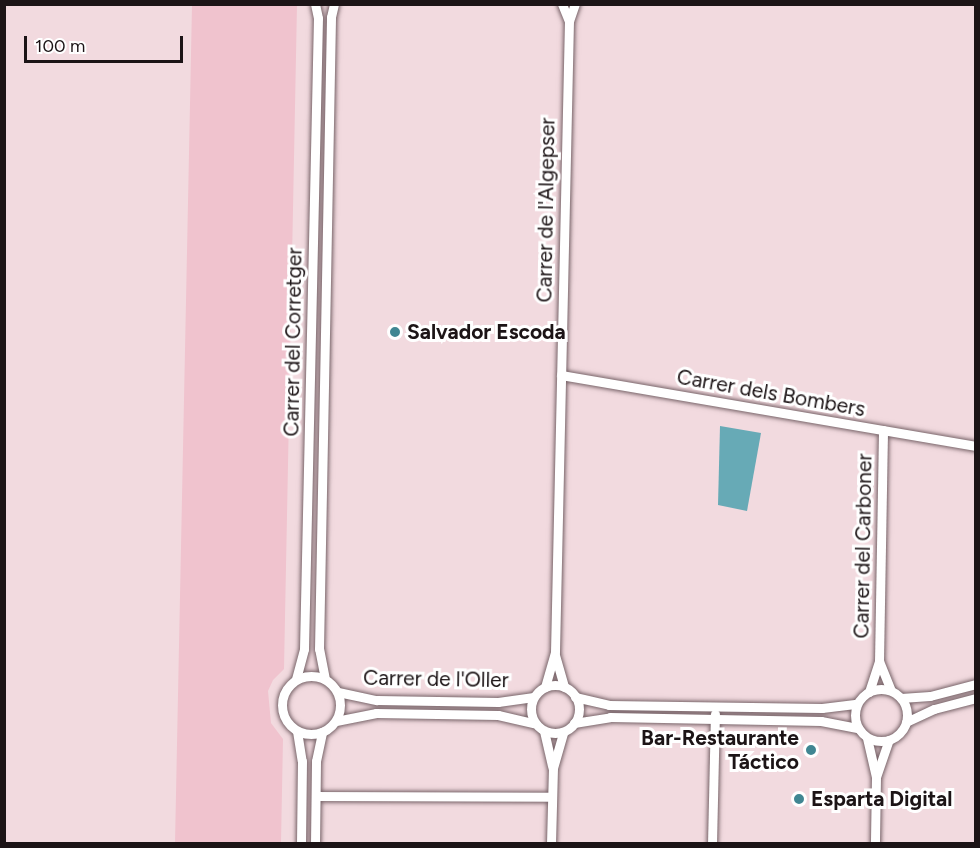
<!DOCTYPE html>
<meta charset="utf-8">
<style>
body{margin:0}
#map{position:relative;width:980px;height:848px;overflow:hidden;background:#f2dadf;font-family:Figtree,sans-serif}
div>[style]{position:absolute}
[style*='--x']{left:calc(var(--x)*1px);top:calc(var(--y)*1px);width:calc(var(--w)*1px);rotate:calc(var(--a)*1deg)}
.green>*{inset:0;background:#f0c3ce}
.water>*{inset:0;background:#67aab6}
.roads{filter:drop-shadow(0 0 2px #786469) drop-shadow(0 0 2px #786469)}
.minor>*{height:9px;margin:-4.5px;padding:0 4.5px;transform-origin:4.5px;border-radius:4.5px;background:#fff}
.minor>.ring{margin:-4.5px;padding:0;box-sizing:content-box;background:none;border:9px solid #fff;border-radius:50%}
.dots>*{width:16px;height:16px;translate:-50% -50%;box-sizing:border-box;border:3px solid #fff;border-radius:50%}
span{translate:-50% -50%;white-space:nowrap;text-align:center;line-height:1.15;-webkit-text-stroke:6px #fff;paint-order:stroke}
.street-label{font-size:21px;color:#1c1416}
.poi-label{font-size:21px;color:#1c1416;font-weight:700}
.left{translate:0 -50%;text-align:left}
.right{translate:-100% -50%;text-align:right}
.frame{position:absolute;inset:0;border:6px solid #1c1416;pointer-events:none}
.scale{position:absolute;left:24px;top:36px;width:159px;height:27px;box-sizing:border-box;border:3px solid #1c1416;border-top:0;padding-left:8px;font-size:18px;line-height:21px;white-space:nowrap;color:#1c1416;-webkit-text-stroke:4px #fff;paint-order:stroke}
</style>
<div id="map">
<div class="green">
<i style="clip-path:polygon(192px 5px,297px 5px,284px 669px,273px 680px,268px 691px,271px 723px,283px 739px,281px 843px,175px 843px)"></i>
</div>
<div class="water">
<i style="clip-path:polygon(720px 426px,761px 433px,747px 511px,718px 505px)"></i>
</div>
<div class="roads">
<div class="minor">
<i style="--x:562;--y:4;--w:18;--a:68"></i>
<i style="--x:561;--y:375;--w:421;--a:9.7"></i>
<i style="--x:555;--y:655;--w:33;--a:74"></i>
<i style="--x:879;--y:661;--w:32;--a:68"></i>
<i class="ring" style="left:282px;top:676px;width:49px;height:49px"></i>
<i style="--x:296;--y:679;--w:31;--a:-75"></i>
<i style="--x:304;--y:649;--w:631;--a:-88.73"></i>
<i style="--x:318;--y:18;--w:14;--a:-102"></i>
<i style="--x:325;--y:679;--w:31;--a:-101"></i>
<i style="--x:319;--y:649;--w:632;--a:-88.91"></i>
<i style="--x:331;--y:17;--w:13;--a:-77"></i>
<i class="ring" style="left:531px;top:685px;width:39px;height:39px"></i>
<i style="--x:545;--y:687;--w:36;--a:-74"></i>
<i style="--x:555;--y:652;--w:631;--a:-88.73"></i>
<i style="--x:569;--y:21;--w:18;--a:-71"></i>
<i class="ring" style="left:855px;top:689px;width:43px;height:43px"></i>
<i style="--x:338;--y:692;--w:40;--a:12"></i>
<i style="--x:377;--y:700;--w:121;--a:0.9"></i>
<i style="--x:498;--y:702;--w:36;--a:-8"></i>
<i style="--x:869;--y:692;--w:33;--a:-72"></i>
<i style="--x:879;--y:661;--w:231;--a:-89"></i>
<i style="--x:575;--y:697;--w:35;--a:13"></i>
<i style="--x:609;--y:705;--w:213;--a:0.8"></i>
<i style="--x:822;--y:708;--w:35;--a:-7"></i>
<i style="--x:901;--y:698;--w:29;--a:-4"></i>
<i style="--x:930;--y:696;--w:48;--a:-14.6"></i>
<i style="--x:336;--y:721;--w:41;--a:-11.3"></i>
<i style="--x:376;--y:713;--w:122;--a:0.9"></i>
<i style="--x:498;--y:715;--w:37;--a:13"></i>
<i style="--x:906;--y:722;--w:31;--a:-25"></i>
<i style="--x:934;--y:709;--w:43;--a:-14.7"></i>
<i style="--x:574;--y:723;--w:36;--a:-9"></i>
<i style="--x:610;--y:717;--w:211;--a:1.1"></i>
<i style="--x:821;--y:721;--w:38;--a:11"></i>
<i style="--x:297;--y:731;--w:30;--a:81"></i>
<i style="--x:302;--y:761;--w:83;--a:90.7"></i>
<i style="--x:544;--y:731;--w:36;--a:77"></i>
<i style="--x:867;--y:738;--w:40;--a:77"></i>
<i style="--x:876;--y:777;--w:67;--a:90.9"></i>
<i style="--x:876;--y:777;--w:39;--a:-71"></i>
<i style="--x:316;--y:796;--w:236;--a:0.2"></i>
<i style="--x:315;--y:844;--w:83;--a:-89.3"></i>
<i style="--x:316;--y:761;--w:30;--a:-78"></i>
<i style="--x:551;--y:844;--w:76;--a:-88.5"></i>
<i style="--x:553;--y:768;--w:37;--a:-74"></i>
<i style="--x:712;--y:844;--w:130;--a:-88.7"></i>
</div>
</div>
<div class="dots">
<i style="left:395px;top:332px;background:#408692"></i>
<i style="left:811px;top:750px;background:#408692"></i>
<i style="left:799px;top:799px;background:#408692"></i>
</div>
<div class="street-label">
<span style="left:546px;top:210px;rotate:-89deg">Carrer de l'Algepser</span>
<span style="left:293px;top:342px;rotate:-89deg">Carrer del Corretger</span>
<span style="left:771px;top:393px;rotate:10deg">Carrer dels Bombers</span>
<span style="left:863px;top:546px;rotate:-89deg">Carrer del Carboner</span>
<span style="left:436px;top:679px;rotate:1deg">Carrer de l'Oller</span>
</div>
<div class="poi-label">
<span class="left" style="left:407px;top:332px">Salvador Escoda</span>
<span class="right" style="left:799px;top:750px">Bar-Restaurante<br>Táctico</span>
<span class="left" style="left:811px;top:799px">Esparta Digital</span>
</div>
<div class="frame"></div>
<div class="scale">100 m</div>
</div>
